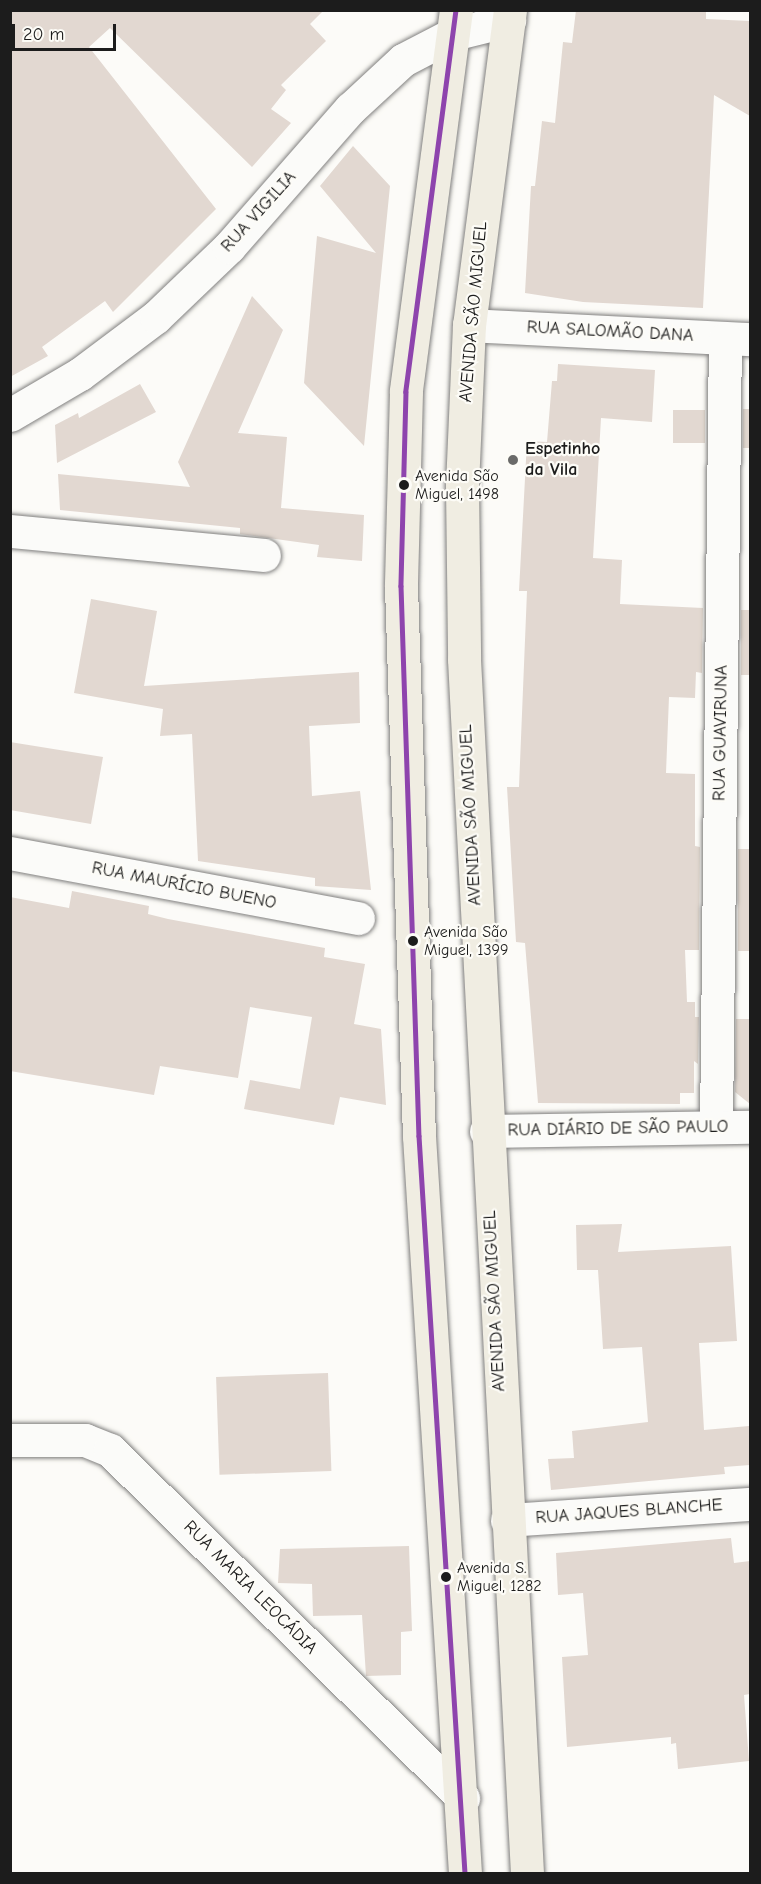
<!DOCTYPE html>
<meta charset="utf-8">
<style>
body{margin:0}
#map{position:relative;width:761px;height:1884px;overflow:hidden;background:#fcfbf8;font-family:"Comic Neue",sans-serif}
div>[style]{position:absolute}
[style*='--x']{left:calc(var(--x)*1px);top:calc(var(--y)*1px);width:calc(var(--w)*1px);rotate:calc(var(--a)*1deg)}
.building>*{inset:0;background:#e2d8d1;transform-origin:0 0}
.roads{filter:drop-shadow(0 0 2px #81807f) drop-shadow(0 0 2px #81807f)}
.minor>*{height:33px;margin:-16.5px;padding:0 16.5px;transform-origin:16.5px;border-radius:16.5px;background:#fbfbf9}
.major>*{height:33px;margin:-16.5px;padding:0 16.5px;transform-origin:16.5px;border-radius:16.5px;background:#f0ede2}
.bus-1>*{height:4.5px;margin:-2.25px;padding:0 2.25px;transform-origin:2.25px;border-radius:2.25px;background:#8e44ad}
.dots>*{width:16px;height:16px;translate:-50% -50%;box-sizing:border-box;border:3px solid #fdfcf7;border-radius:50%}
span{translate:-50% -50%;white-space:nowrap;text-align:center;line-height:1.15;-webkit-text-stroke:4.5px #fdfcf7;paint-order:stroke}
.bus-label{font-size:16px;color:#1c1c1c}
.left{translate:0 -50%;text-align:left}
.street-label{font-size:18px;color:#1c1c1c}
.poi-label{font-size:18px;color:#1c1c1c;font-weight:700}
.frame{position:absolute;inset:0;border:12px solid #1c1c1c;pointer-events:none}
.scale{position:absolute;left:12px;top:24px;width:104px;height:27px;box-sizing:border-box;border:3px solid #1c1c1c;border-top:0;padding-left:8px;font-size:18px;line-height:21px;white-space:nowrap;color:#1c1c1c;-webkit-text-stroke:4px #fdfcf7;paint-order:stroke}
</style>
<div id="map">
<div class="building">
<i style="clip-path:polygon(10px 10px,324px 10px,310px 24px,326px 41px,281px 85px,286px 90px,271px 109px,291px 123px,252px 167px,110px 28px,89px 47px,216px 209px,113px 312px,105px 301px,42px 347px,48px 356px,10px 377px)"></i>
<i style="clip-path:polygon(576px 10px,706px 10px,706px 19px,750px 21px,750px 116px,714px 95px,703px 308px,583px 302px,525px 293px,531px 186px,535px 186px,542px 121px,555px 123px,563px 42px,572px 43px)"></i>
<i style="clip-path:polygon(353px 146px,390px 186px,364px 446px,304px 383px,317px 236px,376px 253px,320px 186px)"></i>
<i style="clip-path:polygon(252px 296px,283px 330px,238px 433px,287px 437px,281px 508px,364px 515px,362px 561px,317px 557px,319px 545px,240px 534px,240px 528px,60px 510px,58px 474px,190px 487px,178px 462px)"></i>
<i style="clip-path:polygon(558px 364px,655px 370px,652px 422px,601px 418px,593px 558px,622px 560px,620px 604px,703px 608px,702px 673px,696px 672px,695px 698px,669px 697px,666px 773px,695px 774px,695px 846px,700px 847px,699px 950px,685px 950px,687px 1002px,695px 1002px,695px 1017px,699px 1017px,698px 1064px,694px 1061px,694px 1093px,680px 1093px,680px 1104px,538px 1103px,525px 943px,516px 942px,507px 787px,519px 787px,527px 591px,519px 591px,527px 441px,547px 442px,552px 381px,557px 381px)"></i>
<i style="clip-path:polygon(140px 384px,156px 412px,57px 463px,55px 425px,78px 413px,79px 418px)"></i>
<i style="left:743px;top:409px;width:7px;height:39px"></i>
<i style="left:673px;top:410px;width:32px;height:33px"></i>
<i style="clip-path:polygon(91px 599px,157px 611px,144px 686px,359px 672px,360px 723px,309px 726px,312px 796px,360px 791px,371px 890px,315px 886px,315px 878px,198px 861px,192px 734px,160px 736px,163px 709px,74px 693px)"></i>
<i style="left:741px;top:610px;width:9px;height:65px"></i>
<i style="clip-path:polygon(10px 742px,103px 757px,91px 824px,10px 810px)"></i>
<i style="left:738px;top:849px;width:12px;height:102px"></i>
<i style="clip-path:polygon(72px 891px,149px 906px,148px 914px,168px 919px,325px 948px,324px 957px,365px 964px,354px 1024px,381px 1029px,386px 1105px,340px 1097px,334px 1125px,244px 1109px,250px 1080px,300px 1089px,312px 1017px,250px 1007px,238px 1078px,160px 1066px,154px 1095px,10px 1071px,10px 897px,69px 908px)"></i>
<i style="clip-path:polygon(736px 1019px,750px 1019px,750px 1104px,735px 1092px)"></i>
<i style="clip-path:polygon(622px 1224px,618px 1252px,731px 1246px,737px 1341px,699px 1343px,704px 1430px,749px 1426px,750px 1465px,724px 1467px,725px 1474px,551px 1490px,548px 1459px,574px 1458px,572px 1431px,648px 1422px,642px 1347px,603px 1349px,598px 1270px,577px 1270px,576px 1225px)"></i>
<i style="left:328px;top:1373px;width:98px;height:112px;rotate:88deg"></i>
<i style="clip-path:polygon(731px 1538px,734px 1563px,750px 1561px,750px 1694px,744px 1695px,749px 1761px,678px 1769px,676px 1743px,671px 1744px,671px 1737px,567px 1747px,562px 1657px,588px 1655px,583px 1593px,558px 1595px,556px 1553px)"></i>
<i style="clip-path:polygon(409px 1546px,412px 1631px,401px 1632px,401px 1675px,366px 1676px,362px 1615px,313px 1616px,312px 1584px,278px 1583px,280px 1549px)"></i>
</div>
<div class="roads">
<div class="minor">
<i style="--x:469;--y:325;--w:281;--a:2.9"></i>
<i style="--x:10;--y:415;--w:81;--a:-30.4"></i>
<i style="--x:80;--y:374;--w:95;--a:-36.9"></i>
<i style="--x:156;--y:317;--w:101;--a:-43.8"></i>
<i style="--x:229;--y:247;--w:184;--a:-48.8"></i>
<i style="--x:350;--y:109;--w:72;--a:-42.8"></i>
<i style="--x:403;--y:60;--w:56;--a:-27.5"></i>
<i style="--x:453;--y:34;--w:58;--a:-14"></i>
<i style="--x:10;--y:531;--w:255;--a:5.4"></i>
<i style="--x:10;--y:853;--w:354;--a:10.6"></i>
<i style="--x:716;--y:1127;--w:788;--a:-89.35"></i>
<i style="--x:486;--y:1131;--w:264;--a:-0.9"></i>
<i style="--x:10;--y:1440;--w:75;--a:0"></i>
<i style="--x:85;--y:1440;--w:27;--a:22"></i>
<i style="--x:110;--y:1450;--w:496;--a:44.6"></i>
<i style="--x:507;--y:1520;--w:244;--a:-3.8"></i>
</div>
<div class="major">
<i style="--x:456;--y:10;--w:385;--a:97.5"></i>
<i style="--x:406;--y:392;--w:194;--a:91.5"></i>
<i style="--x:401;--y:586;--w:550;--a:88.13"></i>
<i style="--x:419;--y:1136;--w:739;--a:86.43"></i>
<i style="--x:510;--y:10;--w:318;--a:97.4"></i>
<i style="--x:469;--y:325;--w:160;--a:92.5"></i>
<i style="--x:462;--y:485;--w:174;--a:89.3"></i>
<i style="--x:464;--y:659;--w:1217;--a:87.03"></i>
</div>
</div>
<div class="bus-1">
<i style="--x:456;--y:10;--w:385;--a:97.5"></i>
<i style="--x:406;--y:392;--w:194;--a:91.5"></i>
<i style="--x:401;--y:586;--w:550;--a:88.13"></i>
<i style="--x:419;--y:1136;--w:739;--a:86.43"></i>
</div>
<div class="dots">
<i style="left:513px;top:460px;background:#6a6a69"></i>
<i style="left:404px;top:485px;background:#1c1c1c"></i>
<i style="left:413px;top:941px;background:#1c1c1c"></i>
<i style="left:446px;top:1577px;background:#1c1c1c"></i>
</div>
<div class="bus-label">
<span class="left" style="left:415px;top:485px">Avenida São<br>Miguel, 1498</span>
<span class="left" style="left:424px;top:941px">Avenida São<br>Miguel, 1399</span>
<span class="left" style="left:457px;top:1577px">Avenida S.<br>Miguel, 1282</span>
</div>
<div class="street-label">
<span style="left:259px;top:212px;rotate:-48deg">RUA VIGILIA</span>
<span style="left:474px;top:312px;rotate:-85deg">AVENIDA SÃO MIGUEL</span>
<span style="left:610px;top:332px;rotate:3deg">RUA SALOMÃO DANA</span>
<span style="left:721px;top:733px;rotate:-89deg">RUA GUAVIRUNA</span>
<span style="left:471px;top:815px;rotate:-93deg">AVENIDA SÃO MIGUEL</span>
<span style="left:184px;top:886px;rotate:11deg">RUA MAURÍCIO BUENO</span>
<span style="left:618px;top:1129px;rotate:-1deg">RUA DIÁRIO DE SÃO PAULO</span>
<span style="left:495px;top:1301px;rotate:-93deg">AVENIDA SÃO MIGUEL</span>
<span style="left:629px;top:1512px;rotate:-4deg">RUA JAQUES BLANCHE</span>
<span style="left:250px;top:1588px;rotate:45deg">RUA MARIA LEOCÁDIA</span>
</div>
<div class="poi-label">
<span class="left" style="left:525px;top:460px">Espetinho<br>da Vila</span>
</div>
<div class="frame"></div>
<div class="scale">20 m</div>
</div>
